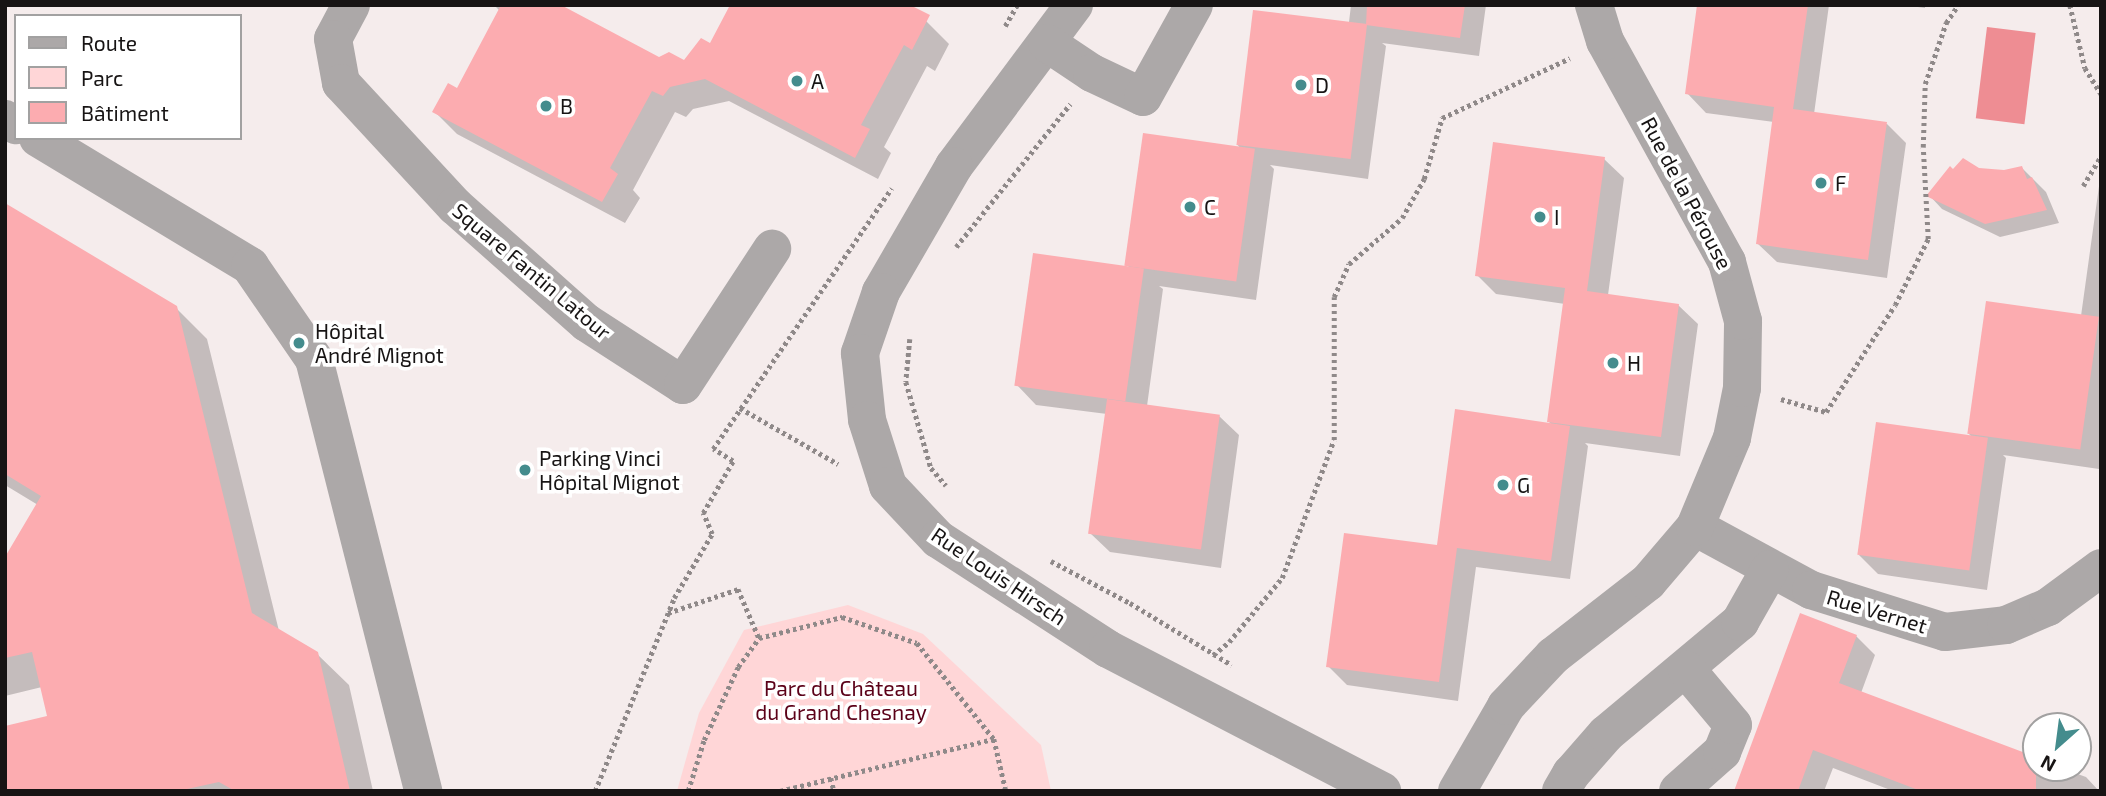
<!DOCTYPE html>
<meta charset="utf-8">
<style>
body{margin:0}
#map{position:relative;width:2106px;height:796px;overflow:hidden;background:#f5ecec;font-family:"Exo 2",sans-serif}
div>[style]{position:absolute}
[style*='--x']{left:calc(var(--x)*1px);top:calc(var(--y)*1px);width:calc(var(--w)*1px);rotate:calc(var(--a)*1deg)}
.green>*{inset:0;background:#ffd6d7}
.water>*{inset:0;background:#ee8d93;transform-origin:0 0}
.shadow>*{inset:0;background:#0003}
.building>*{inset:0;background:#fcacb0;transform-origin:0 0}
.path>*{height:4.5px;margin-top:-2.25px;transform-origin:0;background:repeating-linear-gradient(90deg,#8f8989 0 3.5px,transparent 0 7px)}
.minor>*{height:38px;margin:-19px;padding:0 19px;transform-origin:19px;border-radius:19px;background:#aca8a8}
.dots>*{width:19px;height:19px;translate:-50% -50%;box-sizing:border-box;border:4px solid #fff;border-radius:50%}
span{translate:-50% -50%;white-space:nowrap;text-align:center;line-height:1.15;-webkit-text-stroke:7px #fff;paint-order:stroke}
.poi-label{font-size:21px;color:#171414}
.left{translate:0 -50%;text-align:left}
.street-label{font-size:21px;color:#171414}
.park-label{font-size:21px;color:#5b0118}
.frame{position:absolute;inset:0;border:7px solid #171414;pointer-events:none}
.legend{position:absolute;left:14px;top:14px;width:228px;height:126px;box-sizing:border-box;background:#fff;border:2px solid #a2a1a1;margin:0;padding:9px 12px;list-style:none;font-size:21px;color:#171414}
.legend li{display:flex;align-items:center;gap:14px;height:35px}
.legend b{width:35px;border:2px solid #a2a1a1}
.north{position:absolute;left:2022px;top:712px;width:70px;height:70px;box-sizing:border-box;background:#fff;border:2px solid #a2a1a1;border-radius:50%;rotate:208deg;font-size:19px;font-weight:700;line-height:28px;text-align:center;color:#171414}
.north::after{content:'';display:block;margin:auto;width:24px;height:32px;background:#448c8d;clip-path:polygon(50% 0,100% 100%,50% 72%,0 100%)}
</style>
<div id="map">
<div class="green">
<i style="clip-path:polygon(848px 605px,923px 634px,1041px 745px,1051px 791px,677px 791px,699px 713px,744px 630px)"></i>
</div>
<div class="water">
<i style="left:1987px;top:27px;width:49px;height:92px;rotate:7deg"></i>
</div>
<div class="shadow">
<i style="clip-path:polygon(494px 5px,557px 5px,659px 59px,684px 62px,711px 46px,926px 21px,949px 44px,935px 71px,927px 66px,884px 147px,891px 153px,878px 179px,729px 101px,693px 109px,686px 117px,675px 112px,633px 190px,640px 198px,625px 223px,457px 134px,434px 111px,458px 90px,500px 11px)"></i>
<i style="clip-path:polygon(1351px 5px,1486px 5px,1479px 56px,1382px 43px,1386px 46px,1368px 179px,1270px 165px,1274px 169px,1256px 300px,1159px 286px,1163px 289px,1147px 406px,1219px 416px,1239px 435px,1221px 568px,1110px 552px,1090px 533px,1107px 414px,1036px 405px,1017px 385px,1130px 268px,1127px 265px,1240px 148px,1237px 144px,1353px 25px,1349px 22px)"></i>
<i style="clip-path:polygon(1699px 5px,1829px 5px,1814px 114px,1887px 124px,1906px 143px,1887px 278px,1777px 262px,1757px 243px,1774px 122px,1706px 113px,1687px 93px)"></i>
<i style="clip-path:polygon(1903px 5px,1925px 5px,1925px 8px)"></i>
<i style="clip-path:polygon(1604px 159px,1624px 178px,1608px 295px,1678px 305px,1698px 324px,1680px 456px,1585px 443px,1588px 446px,1570px 579px,1476px 567px,1458px 701px,1347px 685px,1328px 666px,1552px 425px,1549px 422px,1565px 304px,1496px 294px,1477px 275px)"></i>
<i style="clip-path:polygon(2022px 168px,2046px 192px,2059px 223px,2000px 237px,1942px 209px,1929px 195px,1953px 172px,2004px 172px)"></i>
<i style="clip-path:polygon(2100px 179px,2099px 469px,2003px 455px,2006px 458px,1987px 590px,1878px 574px,1859px 555px,1972px 437px,1969px 434px,2081px 316px)"></i>
<i style="clip-path:polygon(5px 205px,175px 307px,207px 339px,279px 631px,317px 654px,349px 685px,373px 791px,5px 791px,50px 717px,42px 687px,5px 696px,5px 560px,38px 505px,5px 485px)"></i>
<i style="clip-path:polygon(1856px 636px,1875px 655px,1861px 693px,2036px 759px,2036px 768px,2061px 768px,2086px 777px,2099px 791px,1893px 791px,1833px 768px,1824px 791px,1735px 791px)"></i>
</div>
<div class="building">
<i style="clip-path:polygon(501px 5px,561px 5px,659px 57px,669px 52px,684px 60px,701px 38px,710px 43px,730px 5px,910px 5px,930px 15px,912px 50px,904px 45px,861px 125px,870px 129px,855px 158px,705px 79px,670px 87px,663px 96px,652px 91px,610px 168px,618px 174px,602px 202px,432px 112px,448px 83px,457px 88px)"></i>
<i style="clip-path:polygon(1367px 5px,1465px 5px,1460px 38px,1366px 25px)"></i>
<i style="clip-path:polygon(1697px 5px,1808px 5px,1793px 109px,1887px 122px,1868px 260px,1756px 244px,1774px 107px,1685px 94px)"></i>
<i style="left:1253px;top:10px;width:115px;height:136px;rotate:7deg"></i>
<i style="left:1143px;top:133px;width:113px;height:134px;rotate:8deg"></i>
<i style="clip-path:polygon(1493px 142px,1605px 157px,1587px 291px,1679px 304px,1661px 437px,1547px 422px,1565px 288px,1475px 276px)"></i>
<i style="clip-path:polygon(1963px 158px,1979px 168px,2004px 170px,2022px 166px,2027px 179px,2032px 177px,2047px 210px,1985px 224px,1926px 196px,1950px 166px,1953px 169px)"></i>
<i style="clip-path:polygon(5px 203px,177px 306px,252px 613px,318px 652px,350px 791px,235px 791px,219px 782px,178px 791px,5px 791px,5px 726px,47px 716px,32px 652px,5px 658px,5px 557px,41px 496px,5px 474px)"></i>
<i style="left:1033px;top:253px;width:112px;height:134px;rotate:8deg"></i>
<i style="left:1986px;top:301px;width:114px;height:134px;rotate:8deg"></i>
<i style="left:1107px;top:399px;width:114px;height:136px;rotate:8deg"></i>
<i style="clip-path:polygon(1455px 409px,1570px 426px,1551px 561px,1457px 548px,1439px 682px,1326px 667px,1344px 533px,1437px 545px)"></i>
<i style="left:1876px;top:422px;width:113px;height:134px;rotate:8deg"></i>
<i style="clip-path:polygon(1800px 613px,1857px 635px,1839px 683px,2036px 757px,2036px 791px,1921px 791px,1813px 750px,1798px 791px,1734px 791px)"></i>
</div>
<div class="path">
<i style="--x:2070;--y:5;--w:65;--a:76.6"></i>
<i style="--x:2085;--y:68;--w:31;--a:58"></i>
<i style="--x:1005;--y:26;--w:24;--a:-60"></i>
<i style="--x:2083;--y:186;--w:35;--a:-59"></i>
<i style="--x:956;--y:247;--w:183;--a:-51.4"></i>
<i style="--x:910;--y:339;--w:43;--a:95.3"></i>
<i style="--x:906;--y:382;--w:90;--a:73.8"></i>
<i style="--x:931;--y:468;--w:23;--a:49"></i>
<i style="--x:1781;--y:399;--w:47;--a:16.1"></i>
<i style="--x:1826;--y:412;--w:127;--a:-57.2"></i>
<i style="--x:1895;--y:305;--w:74;--a:-63.4"></i>
<i style="--x:1928;--y:239;--w:92;--a:-93.1"></i>
<i style="--x:1923;--y:147;--w:63;--a:-88.2"></i>
<i style="--x:1925;--y:84;--w:65;--a:-71"></i>
<i style="--x:1946;--y:23;--w:22;--a:-56"></i>
<i style="--x:740;--y:408;--w:113;--a:29.7"></i>
<i style="--x:1051;--y:561;--w:89;--a:28"></i>
<i style="--x:1130;--y:603;--w:119;--a:31.3"></i>
<i style="--x:668;--y:613;--w:74;--a:-18.9"></i>
<i style="--x:738;--y:589;--w:53;--a:66.8"></i>
<i style="--x:1213;--y:655;--w:21;--a:-39"></i>
<i style="--x:1229;--y:642;--w:83;--a:-50.4"></i>
<i style="--x:1282;--y:578;--w:147;--a:-69.4"></i>
<i style="--x:1334;--y:440;--w:143;--a:-90"></i>
<i style="--x:1334;--y:297;--w:36;--a:-66"></i>
<i style="--x:1349;--y:264;--w:70;--a:-41"></i>
<i style="--x:1402;--y:218;--w:45;--a:-60.6"></i>
<i style="--x:1424;--y:179;--w:64;--a:-73.6"></i>
<i style="--x:1442;--y:118;--w:141;--a:-25.1"></i>
<i style="--x:831;--y:778;--w:13;--a:77"></i>
<i style="--x:595;--y:791;--w:209;--a:-67.7"></i>
<i style="--x:674;--y:598;--w:74;--a:-59.3"></i>
<i style="--x:712;--y:534;--w:23;--a:-113"></i>
<i style="--x:703;--y:513;--w:60;--a:-60"></i>
<i style="--x:733;--y:461;--w:23;--a:-149"></i>
<i style="--x:713;--y:449;--w:316;--a:-55.6"></i>
<i style="--x:688;--y:791;--w:53;--a:-72.6"></i>
<i style="--x:704;--y:740;--w:81;--a:-65"></i>
<i style="--x:738;--y:667;--w:36;--a:-54"></i>
<i style="--x:759;--y:638;--w:86;--a:-14.2"></i>
<i style="--x:842;--y:617;--w:79;--a:19.1"></i>
<i style="--x:917;--y:643;--w:123;--a:51.3"></i>
<i style="--x:780;--y:791;--w:220;--a:-13.7"></i>
<i style="--x:994;--y:739;--w:53;--a:77"></i>
</div>
<div class="minor">
<i style="--x:351;--y:5;--w:38;--a:118"></i>
<i style="--x:333;--y:39;--w:45;--a:79.7"></i>
<i style="--x:341;--y:83;--w:168;--a:47.2"></i>
<i style="--x:455;--y:206;--w:176;--a:41.6"></i>
<i style="--x:587;--y:323;--w:114;--a:32.9"></i>
<i style="--x:683;--y:385;--w:163;--a:-56.8"></i>
<i style="--x:1074;--y:5;--w:201;--a:126.7"></i>
<i style="--x:954;--y:166;--w:146;--a:120.1"></i>
<i style="--x:881;--y:292;--w:65;--a:109"></i>
<i style="--x:860;--y:353;--w:67;--a:84"></i>
<i style="--x:867;--y:420;--w:69;--a:72.3"></i>
<i style="--x:888;--y:486;--w:73;--a:46.7"></i>
<i style="--x:938;--y:539;--w:202;--a:32.9"></i>
<i style="--x:1108;--y:649;--w:309;--a:27.4"></i>
<i style="--x:1047;--y:43;--w:54;--a:33.7"></i>
<i style="--x:1092;--y:73;--w:56;--a:25.2"></i>
<i style="--x:1143;--y:97;--w:105;--a:-61"></i>
<i style="--x:5;--y:119;--w:13;--a:29"></i>
<i style="--x:38;--y:138;--w:248;--a:31.1"></i>
<i style="--x:250;--y:266;--w:113;--a:55.5"></i>
<i style="--x:314;--y:359;--w:446;--a:75.8"></i>
<i style="--x:1695;--y:527;--w:132;--a:28.5"></i>
<i style="--x:1811;--y:590;--w:140;--a:17.4"></i>
<i style="--x:1945;--y:632;--w:61;--a:-6.5"></i>
<i style="--x:2006;--y:625;--w:46;--a:-23.2"></i>
<i style="--x:2048;--y:607;--w:66;--a:-36.3"></i>
<i style="--x:1457;--y:791;--w:98;--a:-60"></i>
<i style="--x:1506;--y:706;--w:69;--a:-46.8"></i>
<i style="--x:1553;--y:656;--w:120;--a:-37.9"></i>
<i style="--x:1648;--y:582;--w:72;--a:-49.5"></i>
<i style="--x:1695;--y:527;--w:96;--a:-67.4"></i>
<i style="--x:1732;--y:438;--w:51;--a:-78.7"></i>
<i style="--x:1742;--y:388;--w:67;--a:-89.1"></i>
<i style="--x:1743;--y:321;--w:61;--a:-105.2"></i>
<i style="--x:1727;--y:262;--w:252;--a:-118.9"></i>
<i style="--x:1605;--y:41;--w:38;--a:-107"></i>
<i style="--x:1561;--y:791;--w:20;--a:-60"></i>
<i style="--x:1571;--y:774;--w:53;--a:-48.8"></i>
<i style="--x:1606;--y:734;--w:175;--a:-39.9"></i>
<i style="--x:1740;--y:622;--w:61;--a:-60.5"></i>
<i style="--x:1678;--y:791;--w:59;--a:-41.6"></i>
<i style="--x:1722;--y:752;--w:29;--a:-68"></i>
<i style="--x:1733;--y:725;--w:72;--a:-129.9"></i>
</div>
<div class="dots">
<i style="left:797px;top:81px;background:#448c8d"></i>
<i style="left:1301px;top:85px;background:#448c8d"></i>
<i style="left:546px;top:106px;background:#448c8d"></i>
<i style="left:1821px;top:183px;background:#448c8d"></i>
<i style="left:1190px;top:207px;background:#448c8d"></i>
<i style="left:1540px;top:217px;background:#448c8d"></i>
<i style="left:299px;top:343px;background:#448c8d"></i>
<i style="left:1613px;top:363px;background:#448c8d"></i>
<i style="left:525px;top:470px;background:#448c8d"></i>
<i style="left:1503px;top:485px;background:#448c8d"></i>
</div>
<div class="poi-label">
<span class="left" style="left:811px;top:81px">A</span>
<span class="left" style="left:1315px;top:85px">D</span>
<span class="left" style="left:560px;top:106px">B</span>
<span class="left" style="left:1835px;top:183px">F</span>
<span class="left" style="left:1204px;top:207px">C</span>
<span class="left" style="left:1554px;top:217px">I</span>
<span class="left" style="left:315px;top:343px">Hôpital<br>André Mignot</span>
<span class="left" style="left:1627px;top:363px">H</span>
<span class="left" style="left:539px;top:470px">Parking Vinci<br>Hôpital Mignot</span>
<span class="left" style="left:1517px;top:485px">G</span>
</div>
<div class="street-label">
<span style="left:1687px;top:193px;rotate:62deg">Rue de la Pérouse</span>
<span style="left:532px;top:271px;rotate:40deg">Square Fantin Latour</span>
<span style="left:999px;top:576px;rotate:34deg">Rue Louis Hirsch</span>
<span style="left:1877px;top:611px;rotate:17deg">Rue Vernet</span>
</div>
<div class="park-label">
<span style="left:841px;top:700px">Parc du Château<br>du Grand Chesnay</span>
</div>
<div class="frame"></div>
<ul class="legend">
<li><b style="height:9px;background:#aca8a8"></b>Route</li>
<li><b style="height:19px;background:#ffd6d7"></b>Parc</li>
<li><b style="height:19px;background:#fcacb0"></b>Bâtiment</li>
</ul>
<div class="north">N</div>
</div>
